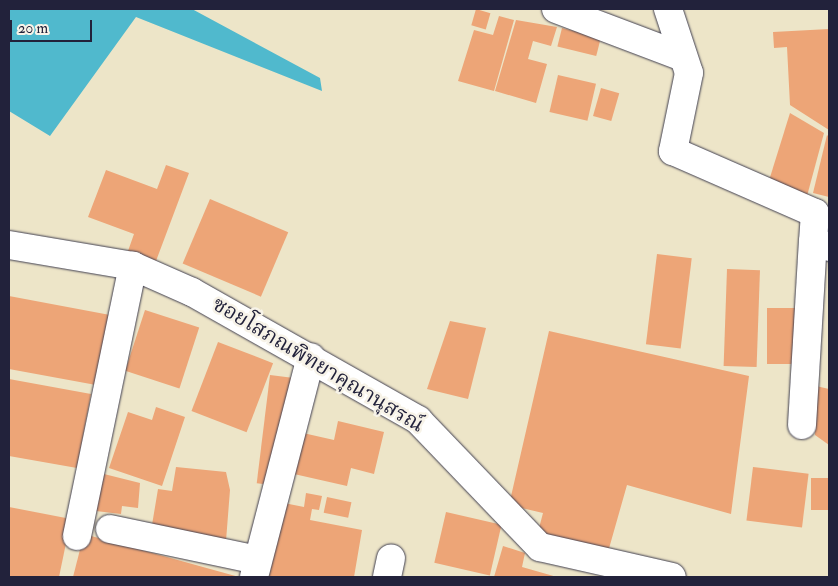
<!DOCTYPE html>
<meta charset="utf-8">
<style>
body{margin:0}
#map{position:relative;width:838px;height:586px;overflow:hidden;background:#ede5c8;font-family:"IM FELL Double Pica","Noto Serif Thai",serif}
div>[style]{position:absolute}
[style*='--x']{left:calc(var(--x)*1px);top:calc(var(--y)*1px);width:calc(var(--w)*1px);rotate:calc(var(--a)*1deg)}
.water>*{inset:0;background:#50b9cd}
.building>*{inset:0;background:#eda577;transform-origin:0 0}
.roads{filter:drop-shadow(0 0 1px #403f50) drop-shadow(0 0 1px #403f50)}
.minor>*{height:28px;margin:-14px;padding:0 14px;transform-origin:14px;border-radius:14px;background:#fff}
span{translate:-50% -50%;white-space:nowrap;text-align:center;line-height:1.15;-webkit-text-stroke:5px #f7f3e8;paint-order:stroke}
.street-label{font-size:21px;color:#22223b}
.frame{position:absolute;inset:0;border:10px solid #22223b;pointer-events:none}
.scale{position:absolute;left:10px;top:20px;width:82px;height:22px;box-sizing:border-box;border:2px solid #22223b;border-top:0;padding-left:6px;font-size:15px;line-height:18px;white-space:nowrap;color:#22223b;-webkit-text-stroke:4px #f7f3e8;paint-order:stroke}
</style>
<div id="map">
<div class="water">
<i style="clip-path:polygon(9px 9px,192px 9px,320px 78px,322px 91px,136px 17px,50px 136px,9px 111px)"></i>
</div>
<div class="building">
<i style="left:476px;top:9px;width:15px;height:17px;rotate:16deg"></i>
<i style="clip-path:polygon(499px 16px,514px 20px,494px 91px,458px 81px,474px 30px,493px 35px)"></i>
<i style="clip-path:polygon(516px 20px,557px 27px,551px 46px,533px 41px,528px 59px,547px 64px,536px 103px,495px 91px)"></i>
<i style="left:562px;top:28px;width:40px;height:19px;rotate:14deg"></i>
<i style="clip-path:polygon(829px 29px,829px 130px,790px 105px,787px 47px,774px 48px,773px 32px)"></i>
<i style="left:558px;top:75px;width:39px;height:38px;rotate:13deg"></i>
<i style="left:601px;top:88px;width:19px;height:29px;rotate:16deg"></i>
<i style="clip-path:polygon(790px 113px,824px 133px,807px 196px,767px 187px)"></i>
<i style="clip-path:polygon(827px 135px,829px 137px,829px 197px,813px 193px)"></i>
<i style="clip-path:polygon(166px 165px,189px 173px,156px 261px,128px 251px,134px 234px,88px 217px,106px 170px,157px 189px)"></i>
<i style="left:210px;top:199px;width:85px;height:70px;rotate:23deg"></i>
<i style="left:657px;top:254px;width:35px;height:91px;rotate:7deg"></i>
<i style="left:727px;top:269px;width:33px;height:97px;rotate:2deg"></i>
<i style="clip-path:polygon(9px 296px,110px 315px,96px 385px,9px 369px)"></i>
<i style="left:767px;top:308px;width:30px;height:56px"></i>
<i style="left:145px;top:310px;width:57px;height:64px;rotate:18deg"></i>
<i style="clip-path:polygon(450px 321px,486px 328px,468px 399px,427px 389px)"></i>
<i style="clip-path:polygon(549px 331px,749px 376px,731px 514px,627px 485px,608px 552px,538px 532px,543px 513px,509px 505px)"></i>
<i style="left:218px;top:342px;width:59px;height:74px;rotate:21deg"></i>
<i style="left:270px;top:375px;width:26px;height:109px;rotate:7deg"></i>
<i style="clip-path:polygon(9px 379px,91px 394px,77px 468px,9px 456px)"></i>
<i style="clip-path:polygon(816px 386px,829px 389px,829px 445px,815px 435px)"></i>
<i style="clip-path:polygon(156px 407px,185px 417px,162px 486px,109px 468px,128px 412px,152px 420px)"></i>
<i style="clip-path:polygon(338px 421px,384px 432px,374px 474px,351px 468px,347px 486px,294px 474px,303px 433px,334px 440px)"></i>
<i style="clip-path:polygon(176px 467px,226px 472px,230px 490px,226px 541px,152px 525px,158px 489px,172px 491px)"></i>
<i style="left:753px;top:467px;width:56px;height:54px;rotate:7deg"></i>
<i style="clip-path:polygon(100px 473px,140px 483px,138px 508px,122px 506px,121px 514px,96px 511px)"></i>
<i style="left:811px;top:478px;width:18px;height:32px"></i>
<i style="clip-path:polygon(306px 493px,322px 496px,319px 510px,312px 509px,310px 520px,362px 530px,354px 577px,269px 577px,284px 503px,304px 507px)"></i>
<i style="left:327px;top:497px;width:25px;height:16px;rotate:12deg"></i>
<i style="clip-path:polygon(9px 507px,71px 519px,59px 577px,9px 577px)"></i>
<i style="left:446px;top:512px;width:57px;height:52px;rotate:13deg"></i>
<i style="clip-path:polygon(84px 534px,239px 577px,73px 577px)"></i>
<i style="clip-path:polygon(503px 546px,525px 553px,522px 567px,557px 577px,494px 577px)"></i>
</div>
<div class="roads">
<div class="minor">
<i style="--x:556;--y:9;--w:136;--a:20.7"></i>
<i style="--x:668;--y:9;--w:67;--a:71.8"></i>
<i style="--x:689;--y:73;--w:80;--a:101.6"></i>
<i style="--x:673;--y:151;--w:155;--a:23.6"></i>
<i style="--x:815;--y:213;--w:29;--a:94"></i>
<i style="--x:813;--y:242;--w:17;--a:17"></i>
<i style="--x:9;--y:245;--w:126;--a:9.6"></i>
<i style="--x:133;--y:266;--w:64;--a:23.8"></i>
<i style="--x:192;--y:292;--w:260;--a:29.5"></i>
<i style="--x:418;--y:420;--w:176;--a:46.2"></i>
<i style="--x:540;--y:547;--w:135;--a:12.8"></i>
<i style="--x:802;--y:425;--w:183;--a:-86.6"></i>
<i style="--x:110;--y:529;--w:150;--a:11.9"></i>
<i style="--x:77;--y:536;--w:276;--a:-78.3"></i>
<i style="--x:254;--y:577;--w:227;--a:-75.5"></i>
<i style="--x:387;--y:577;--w:19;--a:-78"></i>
</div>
</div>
<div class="street-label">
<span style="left:318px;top:365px;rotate:31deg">ซอยโสภณพิทยาคุณานุสรณ์</span>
</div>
<div class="frame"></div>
<div class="scale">20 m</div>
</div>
